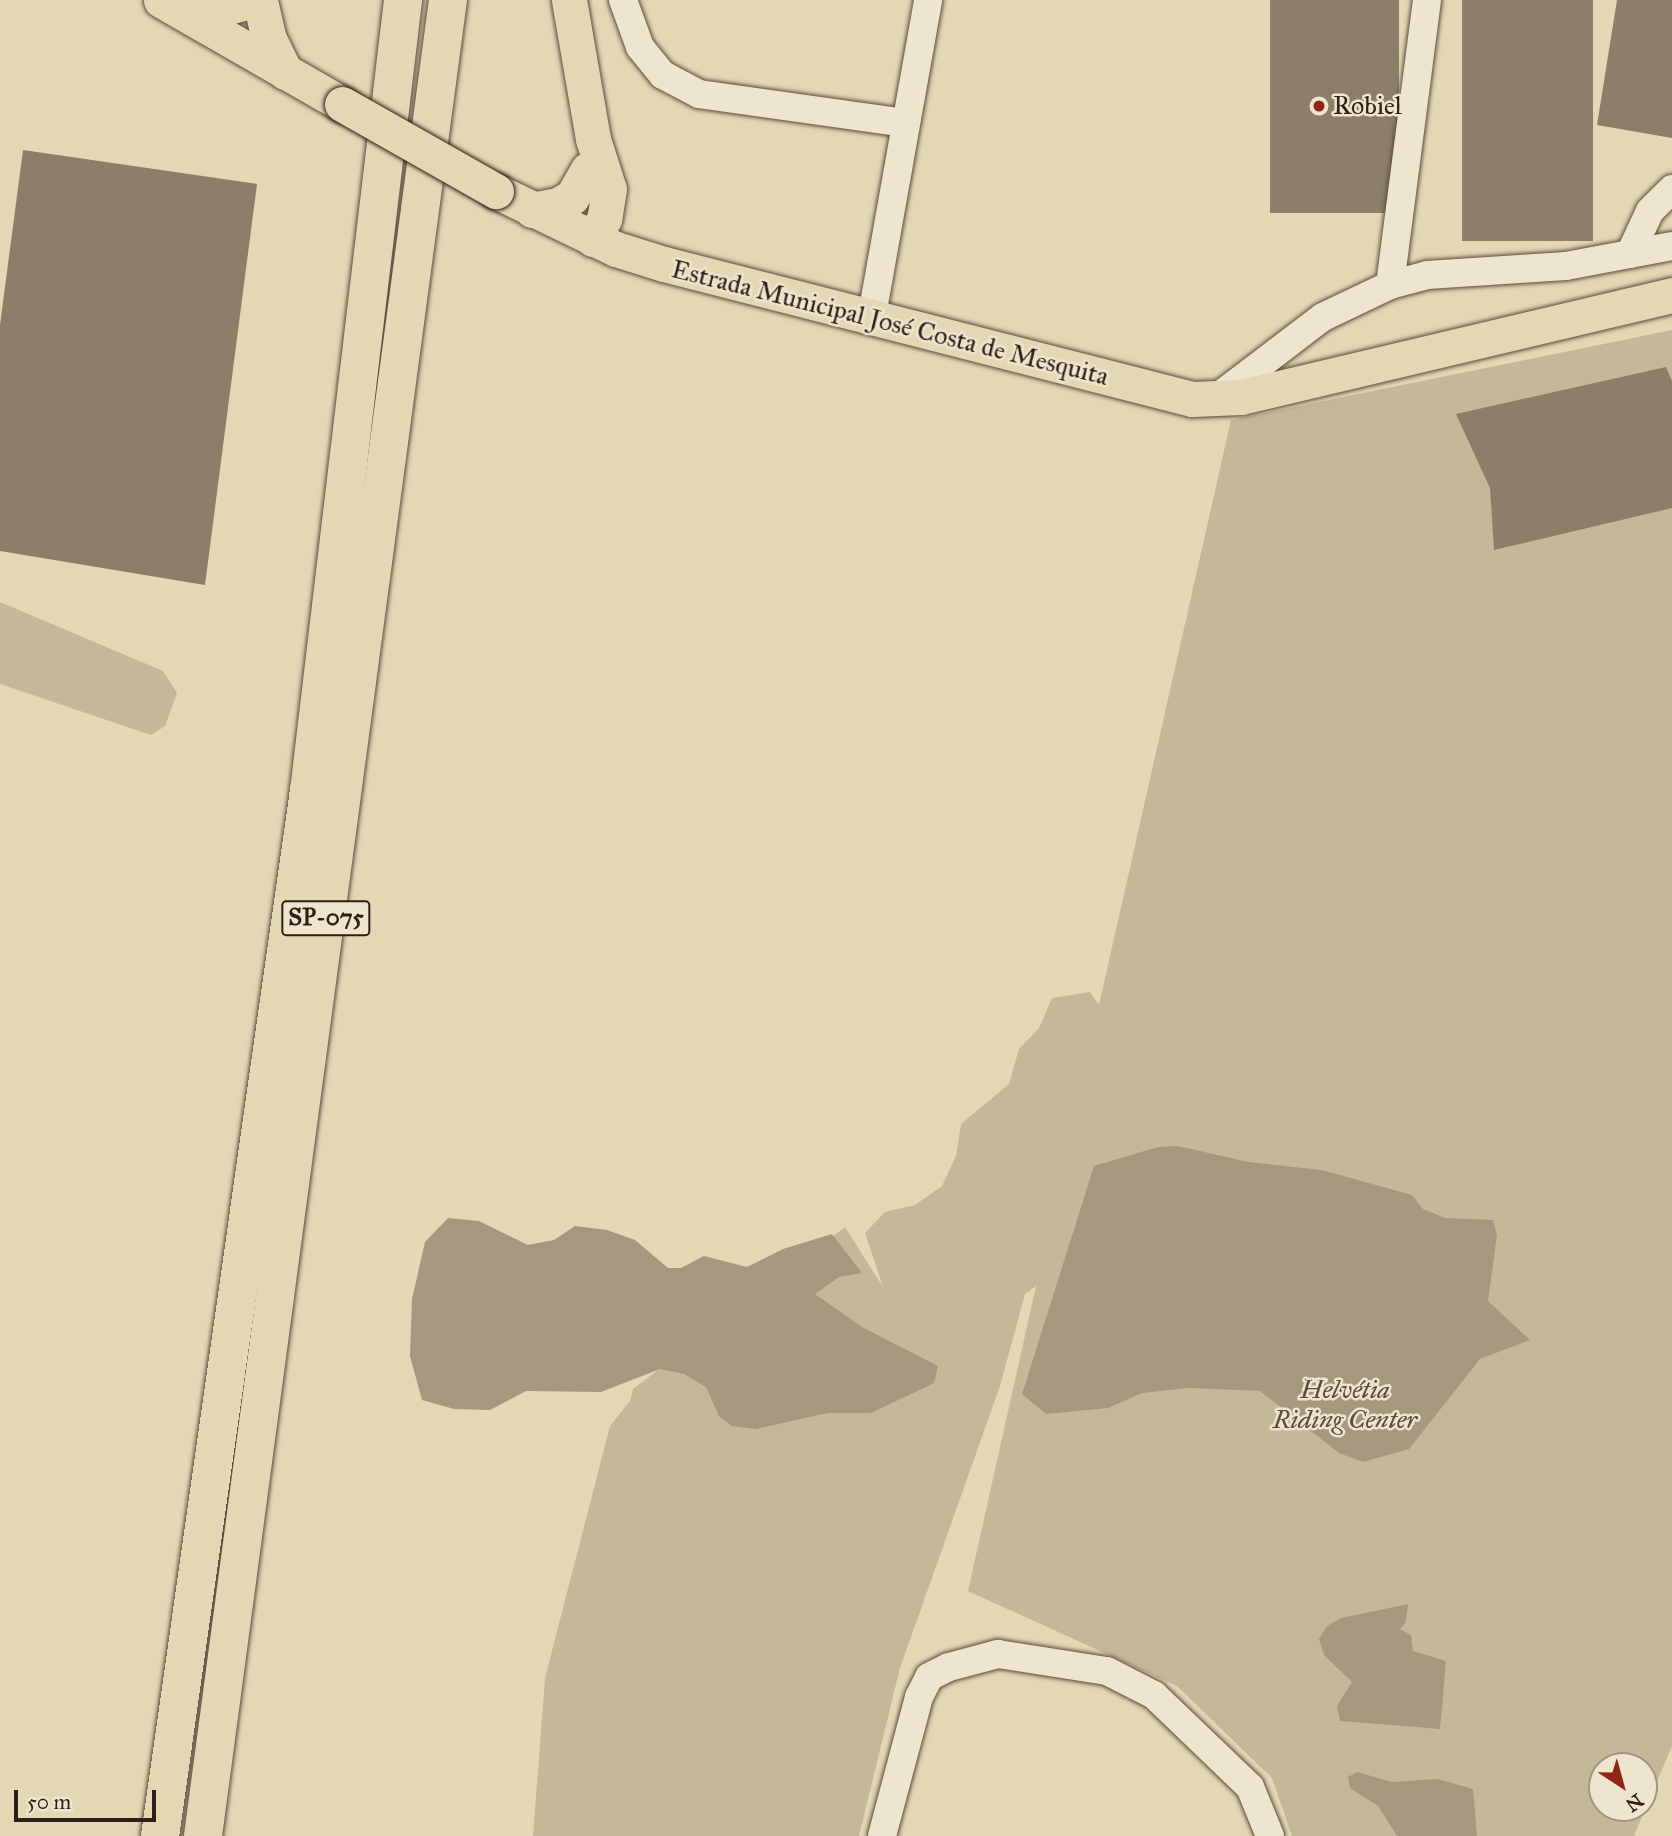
<!DOCTYPE html>
<meta charset="utf-8">
<style>
body{margin:0}
#map{position:relative;width:1672px;height:1836px;overflow:hidden;background:#e4d7b4;font-family:"IM FELL Great Primer",serif}
div>[style]{position:absolute}
[style*='--x']{left:calc(var(--x)*1px);top:calc(var(--y)*1px);width:calc(var(--w)*1px);rotate:calc(var(--a)*1deg)}
.green>*{inset:0;background:#c5b899}
.water>*{inset:0;background:#a6987e}
.building>*{inset:0;background:#8c7e68;transform-origin:0 0}
.roads{filter:drop-shadow(0 0 2px #5b4c3e) drop-shadow(0 0 2px #5b4c3e)}
.minor>*{height:28px;margin:-14px;padding:0 14px;transform-origin:14px;border-radius:14px;background:#ede5ce}
.major>*{height:35px;margin:-17.5px;padding:0 17.5px;transform-origin:17.5px;border-radius:17.5px;background:#e4d7b4}
.highway>*{height:38px;margin:-19px;padding:0 19px;transform-origin:19px;border-radius:19px;background:#e4d7b4}
.bridges{filter:drop-shadow(0 0 2px #2d1e16) drop-shadow(0 0 2px #2d1e16)}
.major-bridge>*{height:35px;margin:-17.5px;padding:0 17.5px;transform-origin:17.5px;border-radius:17.5px;background:#e4d7b4}
.dots>*{width:19px;height:19px;translate:-50% -50%;box-sizing:border-box;border:4px solid #ede5ce;border-radius:50%}
span{translate:-50% -50%;white-space:nowrap;text-align:center;line-height:1.15;-webkit-text-stroke:5px #ede5ce;paint-order:stroke}
.shield-label span{padding:2px 5px;background:#ede5ce;border:2px solid;border-radius:5px;-webkit-text-stroke-width:0}
.shield-label{font-size:24px;color:#2d1e16;font-weight:700}
.poi-label{font-size:26px;color:#2d1e16}
.left{translate:0 -50%;text-align:left}
.street-label{font-size:26px;color:#2d1e16}
.park-label{font-size:26px;color:#5b4c3d;font-style:italic}
.north{position:absolute;left:1588px;top:1752px;width:70px;height:70px;box-sizing:border-box;background:#ede5ce;border:2px solid #a09584;border-radius:50%;rotate:144deg;font-size:19px;font-weight:700;line-height:28px;text-align:center;color:#2d1e16}
.north::after{content:'';display:block;margin:auto;width:24px;height:32px;background:#8f2418;clip-path:polygon(50% 0,100% 100%,50% 72%,0 100%)}
.scale{position:absolute;left:14px;top:1790px;width:142px;height:32px;box-sizing:border-box;border:4px solid #2d1e16;border-top:0;padding-left:9px;font-size:21px;line-height:24px;white-space:nowrap;color:#2d1e16;-webkit-text-stroke:5px #ede5ce;paint-order:stroke}
</style>
<div id="map">
<div class="green">
<i style="clip-path:polygon(evenodd,1672px 330px,1672px 1746px,1634px 1836px,1292px 1836px,1272px 1778px,1177px 1686px,968px 1591px,1036px 1286px,1025px 1294px,1000px 1386px,900px 1668px,859px 1836px,533px 1836px,545px 1678px,610px 1426px,630px 1401px,633px 1389px,845px 1227px,883px 1287px,865px 1233px,885px 1212px,915px 1205px,942px 1186px,956px 1156px,961px 1124px,1009px 1084px,1019px 1049px,1039px 1028px,1052px 998px,1090px 992px,1099px 1005px,1231px 420px,1672px 330px,1602px 1766px,1644px 1766px,1644px 1808px,1602px 1808px,1602px 1766px)"></i>
<i style="clip-path:polygon(0 602px,163px 671px,177px 693px,165px 726px,151px 735px,0 684px)"></i>
</div>
<div class="water">
<i style="clip-path:polygon(1178px 1146px,1248px 1162px,1322px 1170px,1412px 1195px,1423px 1209px,1445px 1218px,1493px 1220px,1497px 1235px,1488px 1301px,1530px 1340px,1480px 1359px,1409px 1449px,1363px 1462px,1339px 1453px,1260px 1391px,1189px 1388px,1142px 1393px,1108px 1408px,1046px 1414px,1022px 1394px,1094px 1166px,1158px 1147px)"></i>
<i style="clip-path:polygon(448px 1218px,479px 1221px,528px 1245px,554px 1240px,575px 1226px,607px 1230px,635px 1240px,668px 1268px,681px 1268px,704px 1256px,747px 1267px,783px 1249px,832px 1234px,862px 1273px,839px 1277px,815px 1294px,862px 1327px,938px 1366px,934px 1383px,871px 1413px,828px 1413px,756px 1429px,732px 1426px,719px 1416px,706px 1387px,684px 1374px,660px 1369px,601px 1392px,526px 1391px,490px 1410px,454px 1409px,422px 1400px,410px 1356px,412px 1299px,425px 1242px)"></i>
<i style="clip-path:polygon(1408px 1604px,1406px 1622px,1400px 1629px,1411px 1635px,1413px 1651px,1446px 1661px,1440px 1729px,1340px 1721px,1337px 1706px,1352px 1682px,1324px 1655px,1319px 1639px,1327px 1626px,1341px 1618px)"></i>
<i style="clip-path:polygon(1357px 1772px,1392px 1782px,1438px 1779px,1473px 1789px,1477px 1836px,1397px 1836px,1378px 1806px,1350px 1788px,1348px 1777px)"></i>
</div>
<div class="building">
<i style="left:1270px;top:0;width:129px;height:213px"></i>
<i style="left:1462px;top:0;width:131px;height:241px"></i>
<i style="clip-path:polygon(1617px 0,1672px 0,1672px 138px,1597px 125px)"></i>
<i style="clip-path:polygon(23px 150px,257px 184px,205px 585px,0 551px,0 325px)"></i>
<i style="clip-path:polygon(1666px 367px,1672px 381px,1672px 508px,1494px 550px,1490px 488px,1456px 414px)"></i>
</div>
<div class="roads">
<div class="minor">
<i style="--x:623;--y:0;--w:50;--a:70.1"></i>
<i style="--x:640;--y:47;--w:36;--a:51"></i>
<i style="--x:663;--y:75;--w:41;--a:27.8"></i>
<i style="--x:699;--y:94;--w:208;--a:8"></i>
<i style="--x:1630;--y:254;--w:47;--a:-65.1"></i>
<i style="--x:1650;--y:211;--w:31;--a:-45"></i>
<i style="--x:1390;--y:285;--w:287;--a:-82.6"></i>
<i style="--x:871;--y:321;--w:326;--a:-79.9"></i>
<i style="--x:1214;--y:400;--w:137;--a:-37.3"></i>
<i style="--x:1323;--y:317;--w:74;--a:-25.5"></i>
<i style="--x:1390;--y:285;--w:38;--a:-15"></i>
<i style="--x:1427;--y:275;--w:139;--a:-3.7"></i>
<i style="--x:1566;--y:266;--w:108;--a:-10.7"></i>
<i style="--x:882;--y:1836;--w:144;--a:-75.1"></i>
<i style="--x:919;--y:1697;--w:22;--a:-63"></i>
<i style="--x:929;--y:1677;--w:22;--a:-27"></i>
<i style="--x:949;--y:1667;--w:51;--a:-14.9"></i>
<i style="--x:998;--y:1654;--w:110;--a:8.9"></i>
<i style="--x:1107;--y:1671;--w:53;--a:27.1"></i>
<i style="--x:1154;--y:1695;--w:133;--a:43.8"></i>
<i style="--x:1250;--y:1787;--w:53;--a:67.8"></i>
</div>
<div class="major">
<i style="--x:161;--y:0;--w:209;--a:29.9"></i>
<i style="--x:569;--y:0;--w:141;--a:80.2"></i>
<i style="--x:593;--y:139;--w:52;--a:72.3"></i>
<i style="--x:609;--y:189;--w:30;--a:99"></i>
<i style="--x:604;--y:219;--w:23;--a:119"></i>
<i style="--x:261;--y:5;--w:35;--a:77"></i>
<i style="--x:269;--y:39;--w:37;--a:64"></i>
<i style="--x:179;--y:10;--w:38;--a:0"></i>
<i style="--x:217;--y:10;--w:34;--a:-15"></i>
<i style="--x:496;--y:191;--w:133;--a:25.8"></i>
<i style="--x:616;--y:249;--w:50;--a:17.4"></i>
<i style="--x:664;--y:264;--w:545;--a:14.34"></i>
<i style="--x:1192;--y:399;--w:49;--a:-2.3"></i>
<i style="--x:1241;--y:397;--w:443;--a:-13.3"></i>
<i style="--x:532;--y:210;--w:26;--a:-11"></i>
<i style="--x:558;--y:205;--w:16;--a:-30"></i>
<i style="--x:572;--y:197;--w:32;--a:-60"></i>
</div>
<div class="highway">
<i style="--x:160;--y:1836;--w:1056;--a:-81.89"></i>
<i style="--x:309;--y:791;--w:797;--a:-83.22"></i>
<i style="--x:203;--y:1836;--w:1852;--a:-82.4"></i>
</div>
</div>
<div class="bridges">
<div class="major-bridge">
<i style="--x:342;--y:104;--w:177;--a:29.5"></i>
</div>
</div>
<div class="dots">
<i style="left:1319px;top:106px;background:#8f2418"></i>
</div>
<div class="shield-label">
<span style="left:326px;top:918px">SP-075</span>
</div>
<div class="poi-label">
<span class="left" style="left:1333px;top:106px">Robiel</span>
</div>
<div class="street-label">
<span style="left:890px;top:323px;rotate:14deg">Estrada Municipal José Costa de Mesquita</span>
</div>
<div class="park-label">
<span style="left:1345px;top:1405px">Helvétia<br>Riding Center</span>
</div>
<div class="north">N</div>
<div class="scale">50 m</div>
</div>
